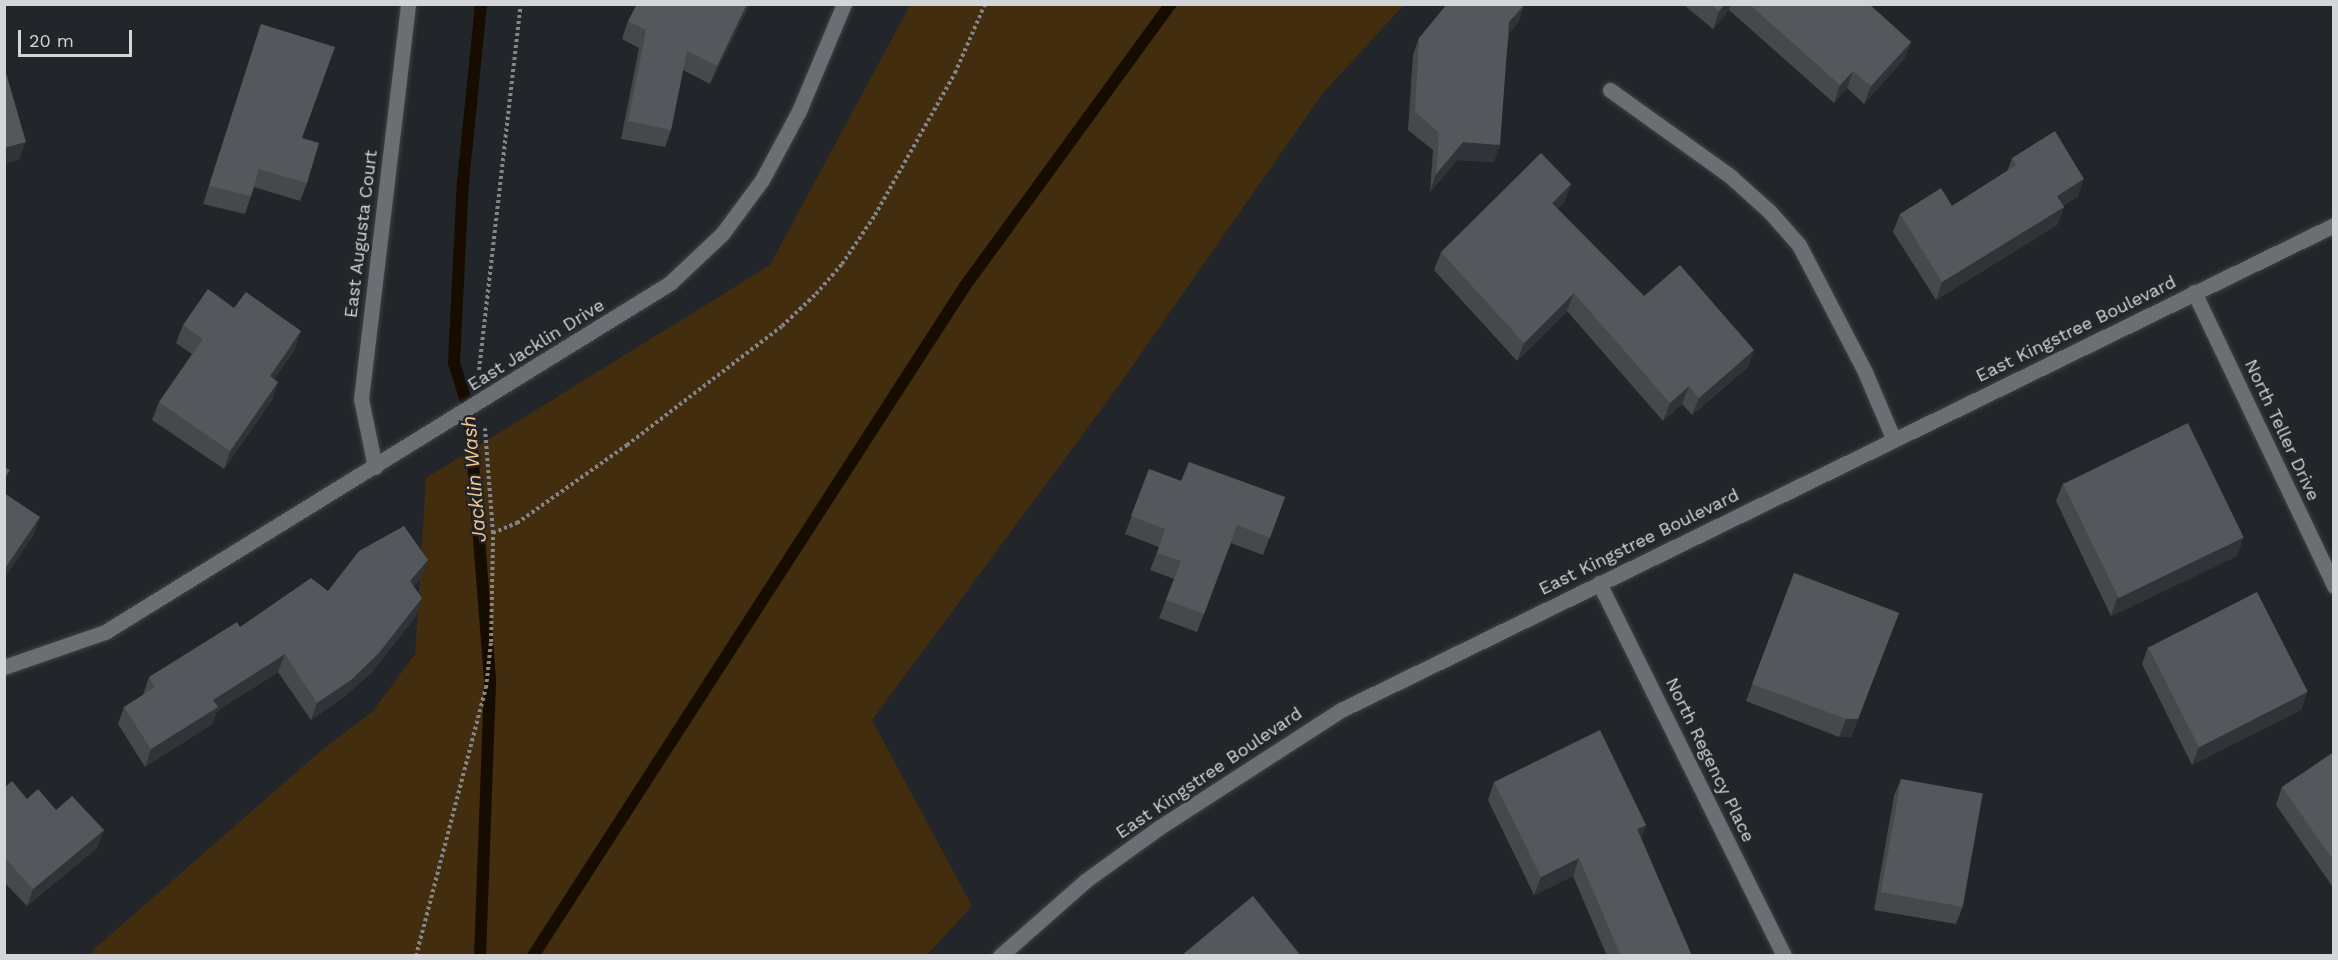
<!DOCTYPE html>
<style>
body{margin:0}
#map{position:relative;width:2338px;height:960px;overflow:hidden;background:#22262a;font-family:"Work Sans",sans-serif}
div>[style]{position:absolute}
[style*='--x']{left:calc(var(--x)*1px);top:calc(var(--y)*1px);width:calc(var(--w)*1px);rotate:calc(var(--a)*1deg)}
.green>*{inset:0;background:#422d0f}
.stream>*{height:12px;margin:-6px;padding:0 6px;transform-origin:6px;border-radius:6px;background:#170c00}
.path>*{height:4px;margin-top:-2px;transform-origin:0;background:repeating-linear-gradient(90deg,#838689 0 3px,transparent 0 6px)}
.roads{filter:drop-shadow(0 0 2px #404246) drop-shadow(0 0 2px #404246)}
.minor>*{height:15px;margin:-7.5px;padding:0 7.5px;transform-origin:7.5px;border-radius:7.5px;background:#6a6f74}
.tertiary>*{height:15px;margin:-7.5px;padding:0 7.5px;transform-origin:7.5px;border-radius:7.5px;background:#6a6f74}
.wall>*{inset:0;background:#45494c}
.shaded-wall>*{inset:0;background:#303438}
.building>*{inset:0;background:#54585c;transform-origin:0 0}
span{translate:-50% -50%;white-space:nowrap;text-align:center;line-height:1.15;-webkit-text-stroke:4.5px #22262a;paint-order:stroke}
.street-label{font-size:18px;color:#d3d5d8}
.water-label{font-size:20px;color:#f7c98d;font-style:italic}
.frame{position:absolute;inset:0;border:6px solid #d3d5d8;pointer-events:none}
.scale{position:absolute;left:18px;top:30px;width:114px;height:27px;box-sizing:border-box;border:3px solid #d3d5d8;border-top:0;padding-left:8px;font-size:18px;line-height:21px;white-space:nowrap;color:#d3d5d8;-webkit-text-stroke:4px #22262a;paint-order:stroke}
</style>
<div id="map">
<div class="green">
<i style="clip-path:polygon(910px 5px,1404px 5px,1323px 93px,1119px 385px,872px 720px,972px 906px,927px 955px,93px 956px,92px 951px,316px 755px,373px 711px,415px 654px,426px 478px,770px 265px)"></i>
</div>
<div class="stream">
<i style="--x:480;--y:956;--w:277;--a:-87.9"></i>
<i style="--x:490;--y:679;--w:270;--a:-94.5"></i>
<i style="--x:469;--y:410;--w:49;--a:-107.7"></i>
<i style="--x:454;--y:363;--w:181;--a:-87.2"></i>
<i style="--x:463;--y:182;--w:179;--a:-84.2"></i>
<i style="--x:533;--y:956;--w:797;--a:-57.19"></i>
<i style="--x:965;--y:286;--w:349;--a:-53.9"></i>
</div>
<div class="path">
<i style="--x:479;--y:370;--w:368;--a:-83.5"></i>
<i style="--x:493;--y:533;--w:26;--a:-23"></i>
<i style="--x:517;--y:523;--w:135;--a:-35.3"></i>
<i style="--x:627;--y:445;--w:195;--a:-37.5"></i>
<i style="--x:782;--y:326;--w:47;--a:-43.3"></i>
<i style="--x:816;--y:294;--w:40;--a:-49"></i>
<i style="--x:842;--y:264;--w:59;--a:-56"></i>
<i style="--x:875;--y:215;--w:163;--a:-60.6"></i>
<i style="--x:955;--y:73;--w:75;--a:-66.5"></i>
<i style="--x:416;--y:956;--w:277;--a:-75.4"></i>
<i style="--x:486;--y:688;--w:46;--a:-83.8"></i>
<i style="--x:491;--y:642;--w:109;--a:-88.9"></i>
<i style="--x:493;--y:533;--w:105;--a:-94.4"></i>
<i style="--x:669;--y:956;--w:35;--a:0"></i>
</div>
<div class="roads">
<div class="minor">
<i style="--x:1610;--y:90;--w:148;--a:35.6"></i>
<i style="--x:1730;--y:176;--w:54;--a:42"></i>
<i style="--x:1770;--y:212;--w:44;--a:48.7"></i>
<i style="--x:1799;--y:245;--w:143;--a:62.5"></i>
<i style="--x:1865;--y:372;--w:72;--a:67"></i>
<i style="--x:2194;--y:292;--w:326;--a:64.5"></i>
<i style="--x:375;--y:467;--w:69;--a:-101.6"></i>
<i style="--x:361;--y:399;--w:398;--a:-83.2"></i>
<i style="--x:1599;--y:583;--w:416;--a:63.6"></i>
<i style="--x:4;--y:667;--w:107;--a:-19.1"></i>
<i style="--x:105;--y:632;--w:664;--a:-31.7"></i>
<i style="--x:670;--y:283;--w:71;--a:-43.3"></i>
<i style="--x:722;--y:234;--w:67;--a:-53.5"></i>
<i style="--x:762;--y:180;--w:78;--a:-61.8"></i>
<i style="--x:799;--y:111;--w:116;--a:-67.2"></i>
</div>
<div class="tertiary">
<i style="--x:1000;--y:956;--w:113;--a:-41.4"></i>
<i style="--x:1085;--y:881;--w:92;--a:-35.8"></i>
<i style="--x:1160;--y:827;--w:216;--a:-32.9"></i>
<i style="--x:1341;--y:710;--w:1105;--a:-26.03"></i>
</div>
</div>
<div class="wall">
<i style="clip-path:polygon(750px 4px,710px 84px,683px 70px,671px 130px,665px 147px,621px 139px,639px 48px,622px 39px,628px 21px)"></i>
<i style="clip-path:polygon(1683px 4px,1869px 4px,1911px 42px,1904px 59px,1864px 104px,1847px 88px,1834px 103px,1729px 10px,1713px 29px)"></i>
<i style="clip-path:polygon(1524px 5px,1518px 23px,1509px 33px,1494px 162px,1457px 160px,1430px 192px,1433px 150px,1408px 130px,1413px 55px,1419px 38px)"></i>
<i style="clip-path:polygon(261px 24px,302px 138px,307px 183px,300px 201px,254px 187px,245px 214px,203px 204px)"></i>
<i style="clip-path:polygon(2012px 158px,2078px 196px,2063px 206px,2064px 207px,2057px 225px,1936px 300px,1893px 232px,1900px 214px,1952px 206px,2007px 172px)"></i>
<i style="clip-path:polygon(1571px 184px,1564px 202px,1557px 209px,1644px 296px,1748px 367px,1692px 415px,1682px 404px,1663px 421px,1567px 311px,1517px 361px,1434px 270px,1441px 252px)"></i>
<i style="clip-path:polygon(183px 325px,295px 349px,274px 379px,278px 382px,272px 400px,224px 469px,152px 420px,159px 402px,192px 354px,176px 343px)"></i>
<i style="clip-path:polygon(1149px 469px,1181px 481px,1285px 497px,1263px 555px,1231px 543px,1197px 632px,1159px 618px,1174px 579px,1150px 570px,1159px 547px,1125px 534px)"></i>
<i style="clip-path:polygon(2063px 483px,2243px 538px,2237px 556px,2111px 616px,2056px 501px)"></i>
<i style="clip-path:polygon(1794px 573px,1899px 613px,1851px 737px,1839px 737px,1746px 701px)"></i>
<i style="clip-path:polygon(421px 578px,414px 586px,416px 616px,372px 672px,344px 697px,311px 720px,278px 672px,217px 711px,212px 724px,145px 767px,118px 724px,124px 707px,143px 695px,149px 677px,240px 627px,328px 591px)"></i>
<i style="clip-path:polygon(2148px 647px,2307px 692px,2301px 710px,2192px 765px,2142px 664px)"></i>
<i style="clip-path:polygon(2334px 752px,2334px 889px,2276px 805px,2282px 787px)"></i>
<i style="clip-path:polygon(1901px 779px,1963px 906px,1956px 924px,1874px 910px,1894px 796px)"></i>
<i style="clip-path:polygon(1494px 782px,1646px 825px,1641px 838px,1692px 956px,1607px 956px,1573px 876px,1534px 895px,1488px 800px)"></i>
<i style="clip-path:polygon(4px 788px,27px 799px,104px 830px,97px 848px,27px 906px,4px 882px)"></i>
</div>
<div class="shaded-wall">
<i style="clip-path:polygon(747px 4px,750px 4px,710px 84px,717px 66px)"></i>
<i style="clip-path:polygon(1725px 4px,1731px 4px,1729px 10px,1713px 29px,1719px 11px)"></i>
<i style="clip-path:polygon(1524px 5px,1518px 23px,1503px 40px,1509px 22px)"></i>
<i style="clip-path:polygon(1911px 42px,1904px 59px,1864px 104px,1871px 86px)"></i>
<i style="clip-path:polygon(1853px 71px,1847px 88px,1834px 103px,1840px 85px)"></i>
<i style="clip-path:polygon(26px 142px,19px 160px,4px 164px,4px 148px)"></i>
<i style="clip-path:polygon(1463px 142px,1500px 145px,1494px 162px,1457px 160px,1430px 192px,1436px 174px)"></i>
<i style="clip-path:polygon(2084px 179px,2078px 196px,2050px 214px,2057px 196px)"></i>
<i style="clip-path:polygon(1571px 184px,1564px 202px,1545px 221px,1552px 203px)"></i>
<i style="clip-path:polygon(2064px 207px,2057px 225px,1936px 300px,1942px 282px)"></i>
<i style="clip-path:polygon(1574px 293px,1567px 311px,1517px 361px,1524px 343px)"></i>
<i style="clip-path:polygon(301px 331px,295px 349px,263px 394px,270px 376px)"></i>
<i style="clip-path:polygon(1754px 350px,1748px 367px,1692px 415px,1699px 398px)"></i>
<i style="clip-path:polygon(278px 382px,272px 400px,224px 469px,230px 451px)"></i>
<i style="clip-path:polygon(1689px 386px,1682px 404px,1663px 421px,1670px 403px)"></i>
<i style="clip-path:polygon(10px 470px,4px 484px,4px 478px)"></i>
<i style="clip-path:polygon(40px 517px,34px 535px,4px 579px,4px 570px)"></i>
<i style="clip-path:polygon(2243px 538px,2237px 556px,2111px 616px,2117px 598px)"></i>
<i style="clip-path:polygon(428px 560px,421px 578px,404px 599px,410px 581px)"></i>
<i style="clip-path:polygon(422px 598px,416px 616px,372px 672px,344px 697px,311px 720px,317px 703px)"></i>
<i style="clip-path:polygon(1899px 613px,1851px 737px,1839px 737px,1846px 719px)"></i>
<i style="clip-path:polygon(285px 654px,278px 672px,217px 711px,212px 724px,145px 767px,151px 749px,213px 700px)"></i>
<i style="clip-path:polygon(2307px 692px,2301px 710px,2192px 765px,2199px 747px)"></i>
<i style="clip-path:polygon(1646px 825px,1640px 842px,1637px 829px)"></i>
<i style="clip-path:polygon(104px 830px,97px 848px,27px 906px,33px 889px)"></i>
<i style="clip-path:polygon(1579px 858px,1573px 876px,1534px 895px,1541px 877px)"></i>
</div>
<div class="building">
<i style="clip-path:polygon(637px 4px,747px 4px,717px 66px,687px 51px,671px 130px,628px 121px,646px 30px,628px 21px)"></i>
<i style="clip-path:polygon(1447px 4px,1524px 5px,1509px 22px,1500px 145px,1463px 142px,1436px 174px,1439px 133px,1415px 112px,1419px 38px)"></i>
<i style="clip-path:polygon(1711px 4px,1725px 4px,1719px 11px)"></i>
<i style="clip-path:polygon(1749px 4px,1869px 4px,1911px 42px,1871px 86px,1853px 71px,1840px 85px)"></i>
<i style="clip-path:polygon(261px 24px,335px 47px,302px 138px,319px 143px,307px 183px,259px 169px,251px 196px,209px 186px)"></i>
<i style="clip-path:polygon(4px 66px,26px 142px,4px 148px)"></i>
<i style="clip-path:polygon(2055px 131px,2084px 179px,2057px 196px,2064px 207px,1942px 282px,1900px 214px,1941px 188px,1952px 206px,2016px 165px,2012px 158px)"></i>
<i style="clip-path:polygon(1541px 153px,1571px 184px,1552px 203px,1644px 296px,1680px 265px,1754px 350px,1699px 398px,1689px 386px,1670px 403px,1574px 293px,1524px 343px,1441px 252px)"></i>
<i style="clip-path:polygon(208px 289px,234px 308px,246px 292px,301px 331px,270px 376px,278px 382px,230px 451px,159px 402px,203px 339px,183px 325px)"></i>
<i style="left:2188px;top:423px;width:127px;height:139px;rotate:64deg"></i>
<i style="clip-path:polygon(1189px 462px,1285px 497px,1270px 538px,1237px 525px,1204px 614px,1166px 600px,1181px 561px,1157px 553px,1165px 529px,1131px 516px,1149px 469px,1181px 481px)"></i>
<i style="clip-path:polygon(4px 467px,10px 470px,4px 478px)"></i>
<i style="clip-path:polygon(4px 493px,40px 517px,4px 570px)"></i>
<i style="clip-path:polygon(404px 526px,428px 560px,410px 581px,422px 598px,378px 654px,351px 680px,317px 703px,285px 654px,213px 700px,218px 707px,151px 749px,124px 707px,155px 687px,149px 677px,237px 622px,240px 627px,311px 578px,328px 591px,359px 551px)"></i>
<i style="clip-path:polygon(1794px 573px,1899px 613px,1858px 719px,1846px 719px,1752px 684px)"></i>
<i style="left:2257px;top:592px;width:112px;height:122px;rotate:63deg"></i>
<i style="clip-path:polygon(1600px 730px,1646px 825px,1637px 829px,1692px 956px,1621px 956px,1579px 858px,1541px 877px,1494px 782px)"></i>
<i style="clip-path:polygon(2334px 752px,2334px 861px,2282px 787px)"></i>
<i style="left:1901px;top:779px;width:83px;height:115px;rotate:10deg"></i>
<i style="clip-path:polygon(12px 781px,27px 799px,38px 789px,56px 810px,72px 796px,104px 830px,33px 889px,4px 857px,4px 788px)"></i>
<i style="clip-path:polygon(1253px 896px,1301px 956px,1181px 956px)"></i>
</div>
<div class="street-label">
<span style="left:361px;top:234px;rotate:-83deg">East Augusta Court</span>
<span style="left:2076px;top:329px;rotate:-26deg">East Kingstree Boulevard</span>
<span style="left:536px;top:345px;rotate:-32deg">East Jacklin Drive</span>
<span style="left:2282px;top:430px;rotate:65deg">North Teller Drive</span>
<span style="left:1639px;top:542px;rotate:-26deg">East Kingstree Boulevard</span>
<span style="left:1710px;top:760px;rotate:64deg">North Regency Place</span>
<span style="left:1209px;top:773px;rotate:-34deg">East Kingstree Boulevard</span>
</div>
<div class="water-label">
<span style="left:474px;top:479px;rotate:-95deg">Jacklin Wash</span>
</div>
<div class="frame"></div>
<div class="scale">20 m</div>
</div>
